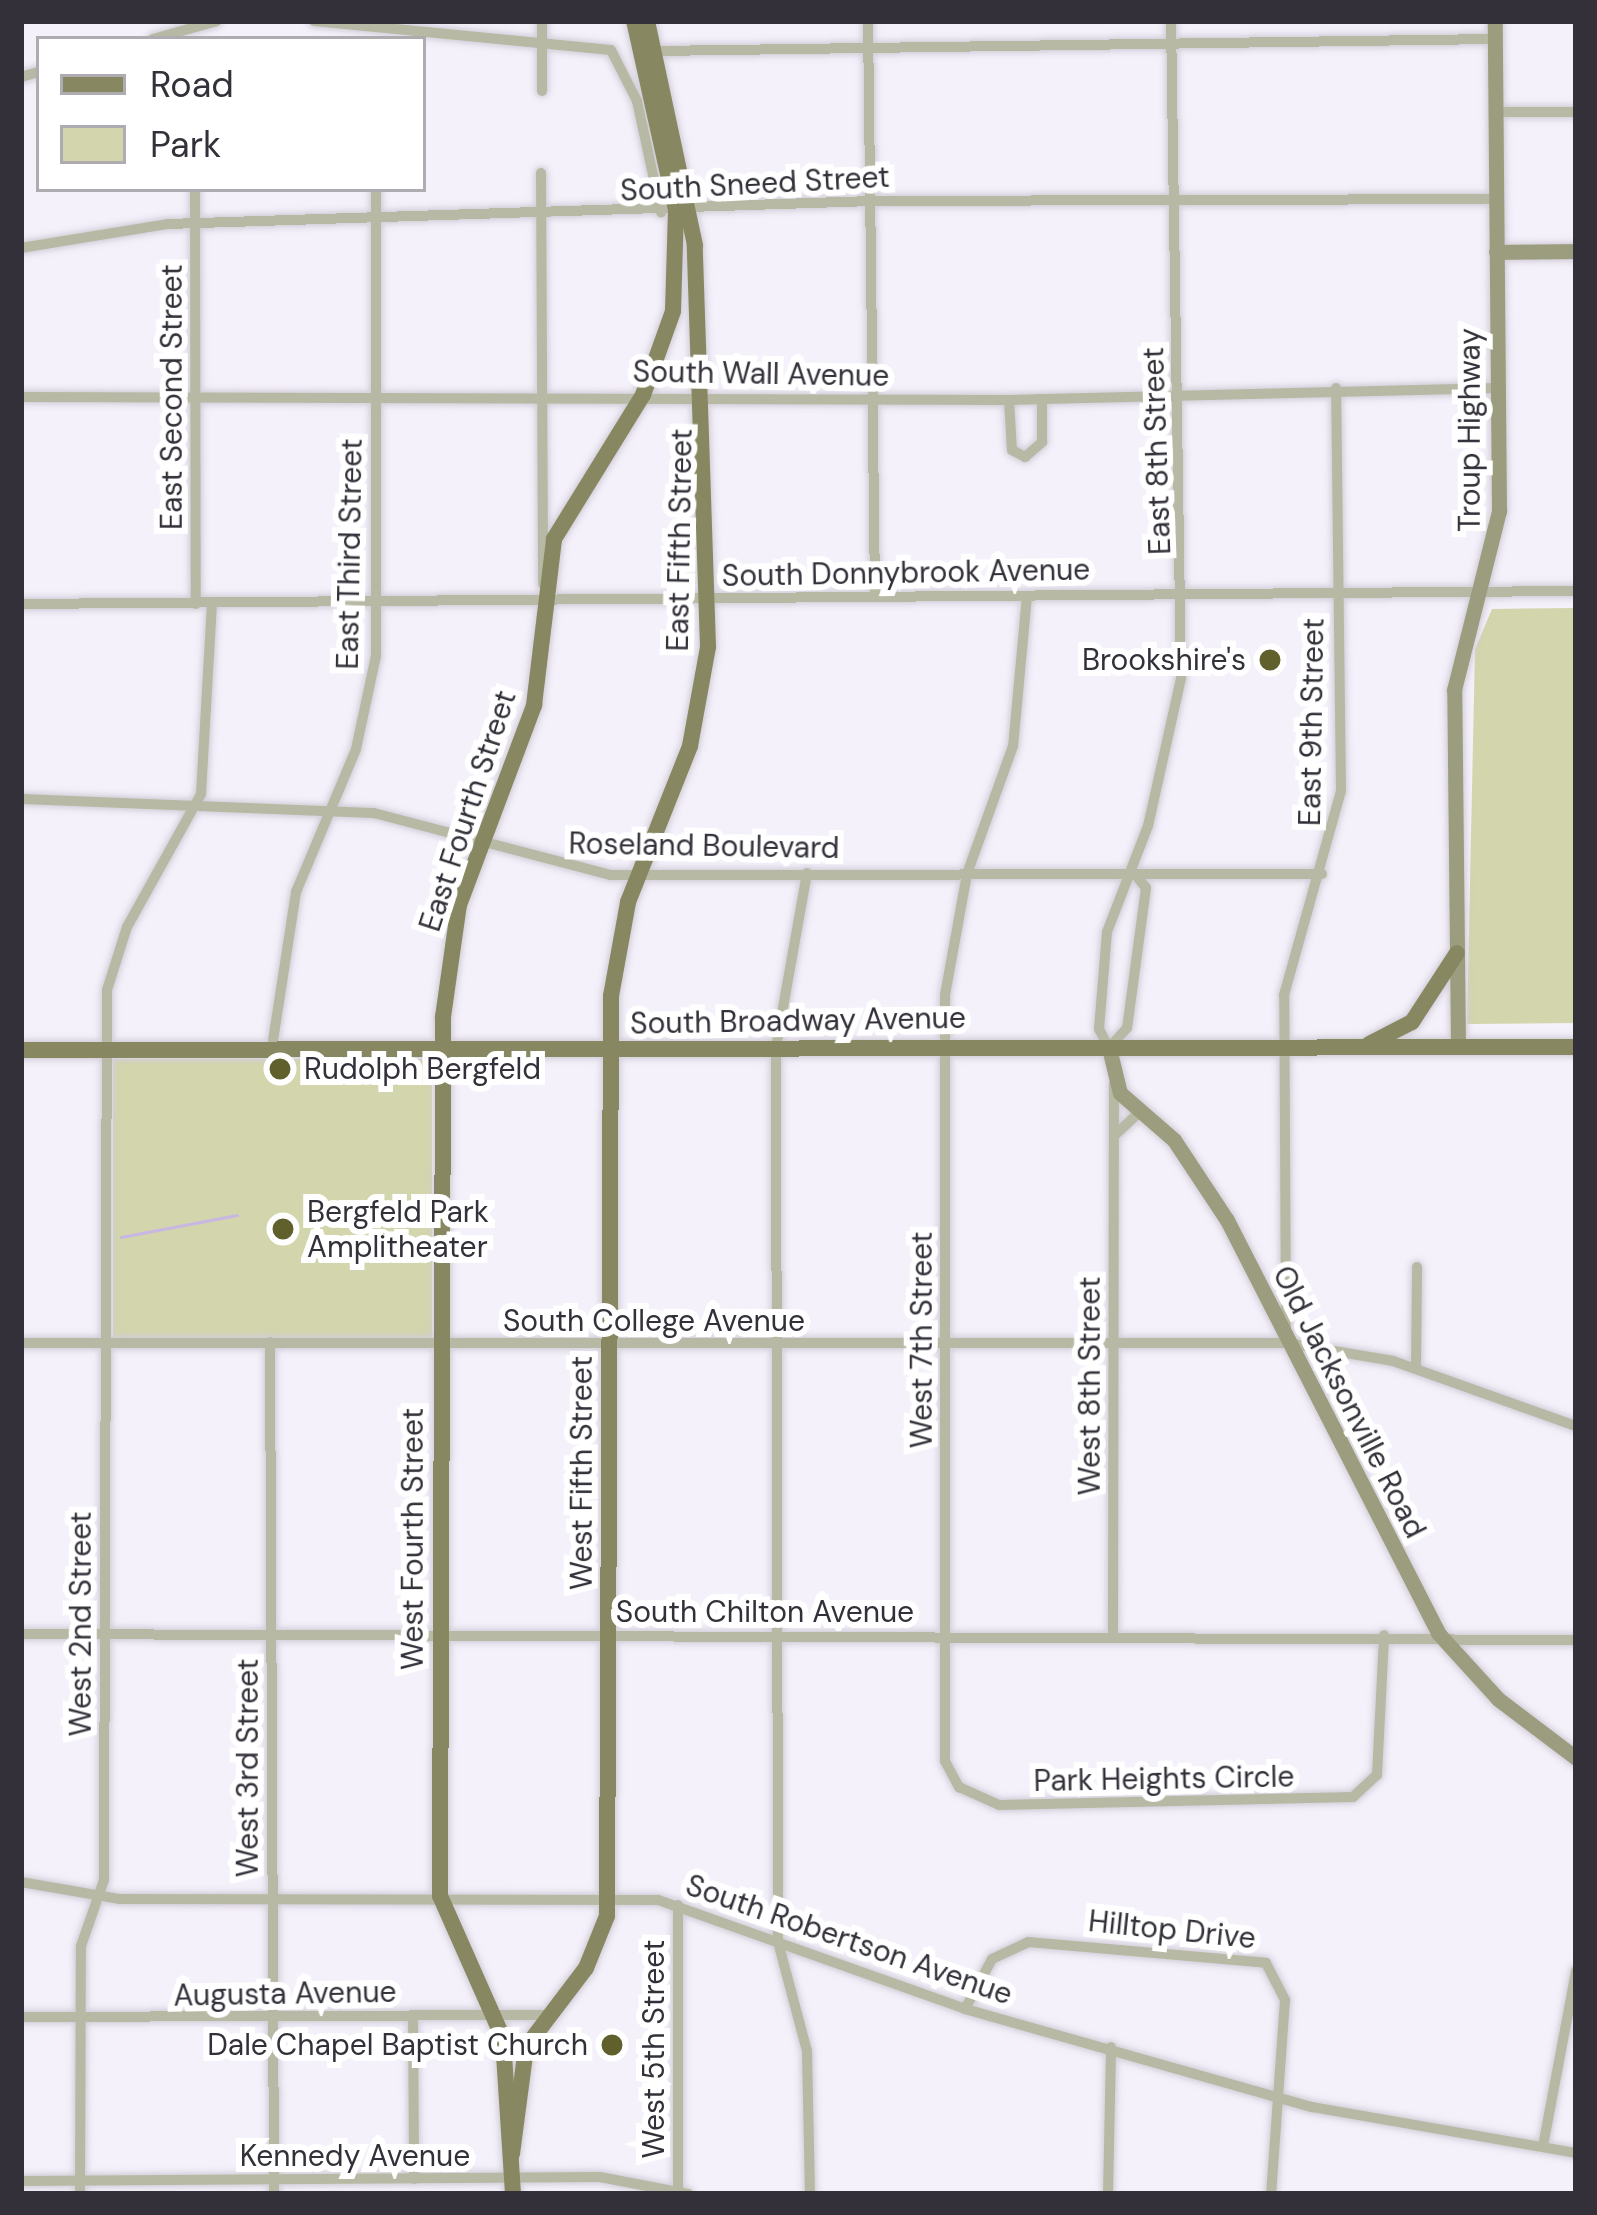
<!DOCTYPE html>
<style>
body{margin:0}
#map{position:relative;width:1597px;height:2215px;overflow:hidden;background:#f5f1fb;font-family:"DM Sans",sans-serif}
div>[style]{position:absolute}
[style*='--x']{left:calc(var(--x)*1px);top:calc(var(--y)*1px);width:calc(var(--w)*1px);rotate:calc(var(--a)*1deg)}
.green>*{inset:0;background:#d3d5ac;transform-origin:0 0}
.stream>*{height:3px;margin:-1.5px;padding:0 1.5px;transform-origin:1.5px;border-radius:1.5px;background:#c9b7e3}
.roads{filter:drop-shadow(0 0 3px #d2ced8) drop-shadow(0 0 3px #d2ced8)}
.street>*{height:10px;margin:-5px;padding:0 5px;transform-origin:5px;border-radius:5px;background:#b8b9a5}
.secondary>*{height:15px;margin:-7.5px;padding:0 7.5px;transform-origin:7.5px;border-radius:7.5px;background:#9b9d7e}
.primary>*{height:16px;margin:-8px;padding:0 8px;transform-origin:8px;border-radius:8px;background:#878862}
.dots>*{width:33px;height:33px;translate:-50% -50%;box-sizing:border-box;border:6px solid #fff;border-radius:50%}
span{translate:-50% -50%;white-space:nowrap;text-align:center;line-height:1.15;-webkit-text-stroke:12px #fff;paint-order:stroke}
.street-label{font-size:30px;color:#34303a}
.poi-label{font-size:30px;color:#34303a}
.right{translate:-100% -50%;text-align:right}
.left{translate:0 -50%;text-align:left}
.frame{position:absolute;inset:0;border:24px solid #34303a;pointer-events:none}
.legend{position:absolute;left:36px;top:36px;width:390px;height:156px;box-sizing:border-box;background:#fff;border:3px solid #aeacb0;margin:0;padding:15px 21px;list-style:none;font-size:36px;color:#34303a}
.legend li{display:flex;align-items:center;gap:24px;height:60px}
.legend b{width:60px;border:3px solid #aeacb0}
</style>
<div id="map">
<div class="green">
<i style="clip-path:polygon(1576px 608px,1576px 1023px,1467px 1024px,1475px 649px,1492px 609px)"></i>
<i style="left:113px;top:1059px;width:319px;height:279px"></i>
</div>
<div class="stream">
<i style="--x:121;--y:1237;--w:118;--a:-10.7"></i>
</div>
<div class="roads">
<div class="street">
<i style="--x:314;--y:21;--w:298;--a:5.6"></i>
<i style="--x:611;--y:50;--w:57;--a:63"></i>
<i style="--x:637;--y:101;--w:114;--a:77.8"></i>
<i style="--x:868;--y:21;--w:576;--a:89.3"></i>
<i style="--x:153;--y:39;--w:66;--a:-15.7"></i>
<i style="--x:656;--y:51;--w:839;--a:-0.82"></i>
<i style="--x:21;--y:77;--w:19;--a:-16"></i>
<i style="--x:542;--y:91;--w:70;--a:-90"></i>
<i style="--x:1496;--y:112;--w:80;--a:0"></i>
<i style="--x:541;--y:173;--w:411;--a:89.7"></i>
<i style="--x:195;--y:189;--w:415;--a:89.9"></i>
<i style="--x:21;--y:248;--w:149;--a:-9.3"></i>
<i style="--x:168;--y:224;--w:704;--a:-1.87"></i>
<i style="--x:872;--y:201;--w:623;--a:-0.18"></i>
<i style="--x:21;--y:397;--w:988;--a:0.17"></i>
<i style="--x:1009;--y:400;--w:490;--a:-1.4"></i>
<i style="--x:1009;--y:400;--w:50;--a:86.6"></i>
<i style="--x:1012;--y:450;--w:15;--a:28"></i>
<i style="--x:1025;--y:457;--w:23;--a:-41"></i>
<i style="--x:1042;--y:442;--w:42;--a:-90"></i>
<i style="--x:1027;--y:596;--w:151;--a:95.3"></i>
<i style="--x:1013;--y:746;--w:136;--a:109.8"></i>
<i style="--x:967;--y:874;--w:123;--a:100.3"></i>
<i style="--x:945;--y:995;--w:766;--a:90"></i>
<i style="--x:945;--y:1761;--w:30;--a:62"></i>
<i style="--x:959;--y:1787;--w:44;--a:24.2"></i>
<i style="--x:999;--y:1805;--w:354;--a:-1.3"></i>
<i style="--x:1353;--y:1797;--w:33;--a:-43"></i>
<i style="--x:1377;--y:1775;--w:140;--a:-87.1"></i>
<i style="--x:21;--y:604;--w:1555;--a:-0.48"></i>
<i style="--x:21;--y:799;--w:353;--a:2.3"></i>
<i style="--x:374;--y:813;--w:244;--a:14.7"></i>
<i style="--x:610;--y:875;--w:712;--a:-0.08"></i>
<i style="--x:807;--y:873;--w:177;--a:100.1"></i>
<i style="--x:776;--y:1047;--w:895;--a:89.87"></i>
<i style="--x:778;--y:1942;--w:113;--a:75.1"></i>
<i style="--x:807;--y:2051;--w:143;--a:88.8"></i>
<i style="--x:1134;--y:873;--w:19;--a:51"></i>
<i style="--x:1146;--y:888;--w:141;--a:97.7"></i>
<i style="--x:1127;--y:1028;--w:27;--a:132"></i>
<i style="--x:1109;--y:1048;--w:21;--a:-118"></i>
<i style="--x:1099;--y:1029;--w:97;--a:-85.3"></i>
<i style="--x:1107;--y:932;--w:114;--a:-68.9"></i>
<i style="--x:1148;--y:826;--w:152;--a:-77.4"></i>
<i style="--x:1181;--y:678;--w:657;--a:-90.87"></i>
<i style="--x:272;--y:1047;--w:157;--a:-81.2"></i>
<i style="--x:296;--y:892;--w:155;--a:-67.2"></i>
<i style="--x:356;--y:749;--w:95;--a:-77.9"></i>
<i style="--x:376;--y:656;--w:467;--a:-90"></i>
<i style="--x:1116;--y:1134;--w:34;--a:-43"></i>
<i style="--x:1286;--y:1328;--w:333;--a:-90.3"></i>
<i style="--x:1284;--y:995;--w:212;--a:-74.4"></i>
<i style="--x:1341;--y:791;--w:403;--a:-90.7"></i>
<i style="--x:270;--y:1342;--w:852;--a:89.73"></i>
<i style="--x:21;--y:1343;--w:1266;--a:0"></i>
<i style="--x:1287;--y:1343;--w:108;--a:9.6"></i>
<i style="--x:1393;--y:1361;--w:194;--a:19.6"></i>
<i style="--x:1416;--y:1368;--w:101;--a:-89.4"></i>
<i style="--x:21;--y:1634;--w:1555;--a:0.22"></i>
<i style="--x:1113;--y:1635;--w:551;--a:-89.9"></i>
<i style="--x:21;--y:1882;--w:99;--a:9.8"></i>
<i style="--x:119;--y:1899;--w:539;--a:0.11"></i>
<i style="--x:658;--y:1900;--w:326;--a:19.5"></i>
<i style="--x:965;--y:2009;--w:361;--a:15.8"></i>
<i style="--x:1312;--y:2107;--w:268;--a:9.9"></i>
<i style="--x:678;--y:1905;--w:289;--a:90"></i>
<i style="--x:965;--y:2009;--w:57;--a:-61.6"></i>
<i style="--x:992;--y:1959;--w:40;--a:-25"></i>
<i style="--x:1028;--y:1942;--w:239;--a:5"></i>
<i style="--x:1266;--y:1963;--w:42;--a:62.8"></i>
<i style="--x:1285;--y:2000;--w:195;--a:94.1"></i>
<i style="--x:413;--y:2016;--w:163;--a:89.6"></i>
<i style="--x:21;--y:2017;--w:528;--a:-0.22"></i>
<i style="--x:1543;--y:2146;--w:178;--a:-79.3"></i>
<i style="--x:21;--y:2181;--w:579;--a:-0.4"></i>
<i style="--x:600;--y:2177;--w:90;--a:10.9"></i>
<i style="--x:80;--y:2194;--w:248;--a:-89.8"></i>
<i style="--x:81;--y:1946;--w:70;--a:-70.8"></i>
<i style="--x:104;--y:1880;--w:890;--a:-89.81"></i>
<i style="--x:107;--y:990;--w:66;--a:-72.4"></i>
<i style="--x:127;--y:927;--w:152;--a:-60.9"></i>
<i style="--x:201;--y:794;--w:190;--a:-86.7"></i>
<i style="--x:1108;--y:2194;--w:147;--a:-88.8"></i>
</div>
<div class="secondary">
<i style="--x:1496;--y:252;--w:80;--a:-0.7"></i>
<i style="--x:1458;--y:1047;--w:357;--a:-90.6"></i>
<i style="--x:1454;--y:690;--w:185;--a:-75.9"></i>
<i style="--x:1499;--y:511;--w:490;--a:-90.5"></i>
<i style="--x:1109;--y:1048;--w:46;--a:76.3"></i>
<i style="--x:1120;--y:1093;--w:72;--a:41"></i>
<i style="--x:1174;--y:1140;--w:96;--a:56.5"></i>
<i style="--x:1227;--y:1220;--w:464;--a:62.9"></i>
<i style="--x:1438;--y:1633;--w:89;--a:47.7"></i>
<i style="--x:1498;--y:1699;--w:98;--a:37.1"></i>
</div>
<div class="primary">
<i style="--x:1369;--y:1044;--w:48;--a:-27.1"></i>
<i style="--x:1412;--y:1022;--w:82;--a:-56.9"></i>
<i style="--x:21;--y:1050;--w:1555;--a:-0.11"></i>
<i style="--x:512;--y:2154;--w:108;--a:-82.5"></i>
<i style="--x:526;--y:2047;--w:99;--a:-52.8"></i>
<i style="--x:586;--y:1968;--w:56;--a:-68"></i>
<i style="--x:607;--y:1916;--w:920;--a:-89.75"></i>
<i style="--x:611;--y:996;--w:96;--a:-79.7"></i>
<i style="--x:628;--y:902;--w:168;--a:-68.3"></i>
<i style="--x:690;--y:746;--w:101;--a:-79.7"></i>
<i style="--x:708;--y:647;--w:402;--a:-91.9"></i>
<i style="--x:695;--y:245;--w:229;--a:-102.1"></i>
<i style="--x:513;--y:2194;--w:156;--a:-93.7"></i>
<i style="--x:503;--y:2038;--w:155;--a:-113.9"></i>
<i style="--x:440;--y:1896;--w:879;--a:-89.8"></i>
<i style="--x:443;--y:1017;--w:113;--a:-81.9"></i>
<i style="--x:459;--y:905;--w:214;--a:-69.4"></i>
<i style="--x:534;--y:705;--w:167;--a:-83.1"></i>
<i style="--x:554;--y:539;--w:169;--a:-58.3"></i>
<i style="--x:643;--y:395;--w:89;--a:-70.3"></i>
<i style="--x:673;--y:311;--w:101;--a:-88.3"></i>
<i style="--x:676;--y:210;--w:194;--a:-102.5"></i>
</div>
</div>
<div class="dots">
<i style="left:1270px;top:660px;background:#60602d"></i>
<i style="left:280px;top:1069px;background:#60602d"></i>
<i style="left:283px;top:1229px;background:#60602d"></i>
<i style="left:612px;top:2045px;background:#60602d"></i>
</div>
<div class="street-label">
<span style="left:755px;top:184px;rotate:-3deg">South Sneed Street</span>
<span style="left:761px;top:374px;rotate:1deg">South Wall Avenue</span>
<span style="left:172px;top:397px;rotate:-90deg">East Second Street</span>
<span style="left:1470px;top:430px;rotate:-90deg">Troup Highway</span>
<span style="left:1157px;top:451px;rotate:-92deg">East 8th Street</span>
<span style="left:680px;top:540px;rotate:-89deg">East Fifth Street</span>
<span style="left:350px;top:554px;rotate:-89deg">East Third Street</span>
<span style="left:906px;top:573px;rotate:-1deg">South Donnybrook Avenue</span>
<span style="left:1312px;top:722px;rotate:-89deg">East 9th Street</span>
<span style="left:468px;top:811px;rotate:-72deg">East Fourth Street</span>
<span style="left:704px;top:846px;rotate:1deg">Roseland Boulevard</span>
<span style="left:798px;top:1021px;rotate:-1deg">South Broadway Avenue</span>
<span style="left:654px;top:1321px">South College Avenue</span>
<span style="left:922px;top:1340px;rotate:-90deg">West 7th Street</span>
<span style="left:1090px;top:1386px;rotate:-90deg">West 8th Street</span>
<span style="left:1349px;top:1402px;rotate:63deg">Old Jacksonville Road</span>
<span style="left:582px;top:1473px;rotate:-90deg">West Fifth Street</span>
<span style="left:413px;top:1539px;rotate:-90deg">West Fourth Street</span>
<span style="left:765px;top:1612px">South Chilton Avenue</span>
<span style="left:81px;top:1624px;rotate:-90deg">West 2nd Street</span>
<span style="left:248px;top:1768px;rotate:-90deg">West 3rd Street</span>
<span style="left:1164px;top:1779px;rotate:-1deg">Park Heights Circle</span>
<span style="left:1172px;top:1930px;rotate:6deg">Hilltop Drive</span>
<span style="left:849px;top:1940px;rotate:19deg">South Robertson Avenue</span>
<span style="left:285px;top:1994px;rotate:-1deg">Augusta Avenue</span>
<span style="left:654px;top:2049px;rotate:-90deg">West 5th Street</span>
<span style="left:355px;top:2156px">Kennedy Avenue</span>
</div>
<div class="poi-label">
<span class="right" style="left:1246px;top:660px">Brookshire's</span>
<span class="left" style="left:304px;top:1069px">Rudolph Bergfeld</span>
<span class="left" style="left:307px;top:1229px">Bergfeld Park<br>Amplitheater</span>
<span class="right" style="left:588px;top:2045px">Dale Chapel Baptist Church</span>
</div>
<div class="frame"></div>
<ul class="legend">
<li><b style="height:15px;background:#878862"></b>Road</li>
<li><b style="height:33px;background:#d3d5ac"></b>Park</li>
</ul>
</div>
